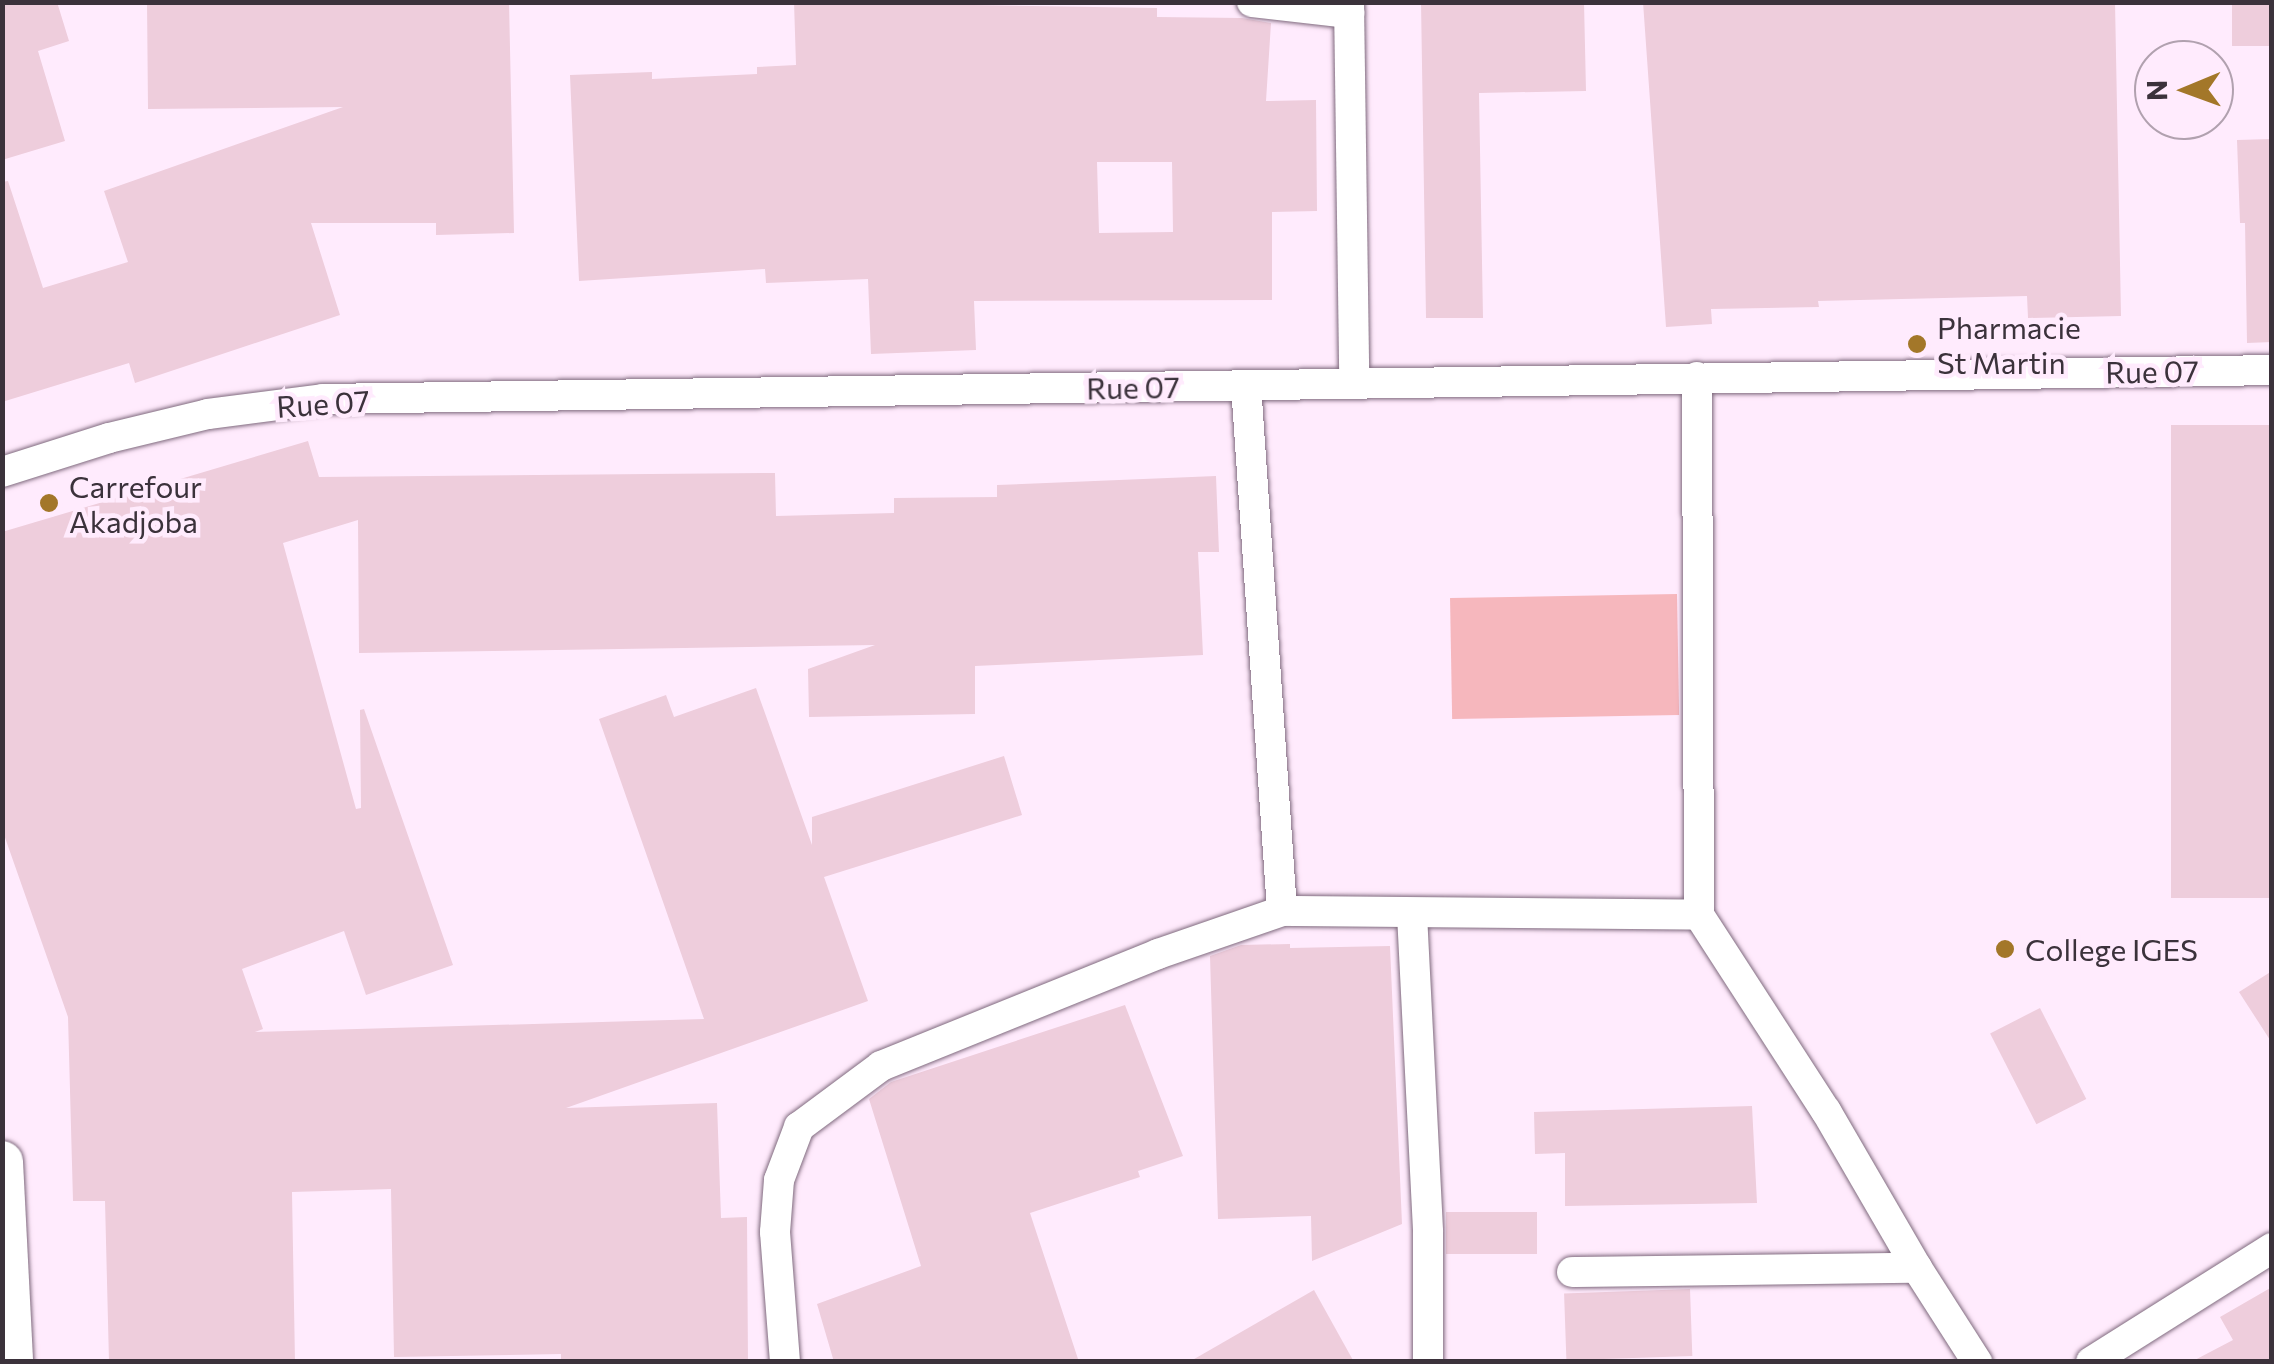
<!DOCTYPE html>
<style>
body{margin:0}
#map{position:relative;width:2274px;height:1364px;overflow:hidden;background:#ffebfd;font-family:Commissioner,sans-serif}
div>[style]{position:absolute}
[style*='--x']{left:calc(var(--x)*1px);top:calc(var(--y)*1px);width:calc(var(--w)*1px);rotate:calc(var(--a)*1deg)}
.green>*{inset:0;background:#f6b7bd;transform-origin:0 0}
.building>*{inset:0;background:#eecddc;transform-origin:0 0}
.roads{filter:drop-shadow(0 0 2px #806a7e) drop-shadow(0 0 2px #806a7e)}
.street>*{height:30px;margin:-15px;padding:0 15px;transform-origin:15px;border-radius:15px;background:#fff}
.secondary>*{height:42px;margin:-21px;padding:0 21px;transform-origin:21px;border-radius:21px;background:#fff}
.dots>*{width:28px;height:28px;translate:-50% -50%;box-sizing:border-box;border:5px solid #ffebfd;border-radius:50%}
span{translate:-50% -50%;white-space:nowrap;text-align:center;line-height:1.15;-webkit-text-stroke:9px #ffebfd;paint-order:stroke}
.poi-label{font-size:30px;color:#3b323b}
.left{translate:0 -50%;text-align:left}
.street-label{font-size:30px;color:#3b323b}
.frame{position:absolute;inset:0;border:5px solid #3b323b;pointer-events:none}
.north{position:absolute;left:2134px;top:40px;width:100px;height:100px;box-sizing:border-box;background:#ffebfd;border:2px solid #b1a1af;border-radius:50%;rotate:269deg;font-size:28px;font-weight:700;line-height:40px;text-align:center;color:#3b323b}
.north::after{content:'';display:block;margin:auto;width:35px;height:45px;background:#a37729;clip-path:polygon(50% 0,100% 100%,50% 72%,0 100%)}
</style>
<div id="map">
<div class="green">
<i style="left:1677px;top:594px;width:121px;height:227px;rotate:89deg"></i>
</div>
<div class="building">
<i style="clip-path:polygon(2px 2px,57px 2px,69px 41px,38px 51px,65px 141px,2px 160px)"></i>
<i style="clip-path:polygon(147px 2px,509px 2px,514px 233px,436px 235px,436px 223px,311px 223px,340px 315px,135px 383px,129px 363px,2px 402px,2px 182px,8px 181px,43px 288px,128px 262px,104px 191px,343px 107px,148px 109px)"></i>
<i style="clip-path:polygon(evenodd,794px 2px,1157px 8px,1157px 17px,1242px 18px,1271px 23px,1266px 101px,1316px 100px,1317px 211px,1272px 212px,1272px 300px,974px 301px,976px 350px,871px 354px,868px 279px,766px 283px,765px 269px,579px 281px,570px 75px,652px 72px,652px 79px,757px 74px,757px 67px,796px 65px,794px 2px,1097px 162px,1172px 162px,1173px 232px,1099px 233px,1097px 162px)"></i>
<i style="clip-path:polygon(1421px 2px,1584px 2px,1586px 91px,1479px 93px,1483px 318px,1426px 318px)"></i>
<i style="clip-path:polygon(1643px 2px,2115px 2px,2121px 316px,2028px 318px,2027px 296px,1818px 301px,1819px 307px,1711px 309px,1712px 324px,1666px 327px)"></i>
<i style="left:2232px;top:2px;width:40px;height:44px"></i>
<i style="clip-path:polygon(2272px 139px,2272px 342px,2247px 343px,2245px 223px,2240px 223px,2237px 140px)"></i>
<i style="left:2272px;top:425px;width:473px;height:101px;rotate:90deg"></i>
<i style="clip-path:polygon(308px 441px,319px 477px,775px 473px,776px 516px,894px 513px,894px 498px,997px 497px,997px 485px,1216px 476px,1219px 552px,1198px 552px,1203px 655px,975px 666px,975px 714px,809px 717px,808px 669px,875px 645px,359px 653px,358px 520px,283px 543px,356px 809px,361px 808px,360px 710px,364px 709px,453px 965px,366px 995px,344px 931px,242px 969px,263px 1029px,255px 1032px,704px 1019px,599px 719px,666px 695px,674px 717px,756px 688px,812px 845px,812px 817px,1004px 756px,1022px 815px,824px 877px,868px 1001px,566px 1108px,717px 1103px,721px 1218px,747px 1217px,748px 1362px,561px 1362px,561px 1354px,394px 1357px,391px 1189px,292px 1192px,295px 1362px,109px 1362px,105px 1201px,73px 1201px,68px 1017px,2px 829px,2px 532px)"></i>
<i style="clip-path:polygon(1290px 944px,1290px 948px,1390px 946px,1402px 1224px,1312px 1261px,1311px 1216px,1218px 1219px,1210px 956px,1241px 945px)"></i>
<i style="clip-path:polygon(2272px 971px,2272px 1043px,2239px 992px)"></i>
<i style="clip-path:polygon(1125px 1005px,1183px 1156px,1138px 1171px,1140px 1177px,1030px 1213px,1079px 1362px,834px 1362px,817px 1304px,921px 1266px,869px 1099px,891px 1082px)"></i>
<i style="left:2040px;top:1008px;width:102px;height:56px;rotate:63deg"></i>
<i style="clip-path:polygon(1752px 1106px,1757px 1203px,1565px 1206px,1565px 1153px,1535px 1154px,1534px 1112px)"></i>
<i style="left:1537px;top:1212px;width:42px;height:91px;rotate:90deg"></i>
<i style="clip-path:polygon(2272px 1287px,2272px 1362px,2191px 1362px,2233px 1340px,2220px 1317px)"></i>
<i style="left:1690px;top:1289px;width:67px;height:126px;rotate:88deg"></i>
<i style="clip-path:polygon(1314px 1290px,1354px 1362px,1189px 1362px)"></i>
</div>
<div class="roads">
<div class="street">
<i style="--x:1252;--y:2;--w:98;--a:6.5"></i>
<i style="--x:1349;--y:2;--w:380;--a:89.2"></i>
<i style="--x:1697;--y:377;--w:538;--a:89.79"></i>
<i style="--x:1699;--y:915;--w:234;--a:57.1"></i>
<i style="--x:1826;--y:1111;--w:181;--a:59.9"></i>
<i style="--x:1917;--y:1268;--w:112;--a:57.4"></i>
<i style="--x:1246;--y:385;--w:527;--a:86.08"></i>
<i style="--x:2;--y:472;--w:112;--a:-17.6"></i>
<i style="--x:109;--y:438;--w:102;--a:-13.6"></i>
<i style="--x:208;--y:414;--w:116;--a:-7.4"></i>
<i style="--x:323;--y:399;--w:1949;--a:-0.85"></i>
<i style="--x:1412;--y:914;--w:318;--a:87.1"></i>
<i style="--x:1428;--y:1232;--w:130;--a:90"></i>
<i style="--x:1572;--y:1272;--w:345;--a:-0.7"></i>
<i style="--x:785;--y:1362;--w:130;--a:-94.4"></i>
<i style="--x:775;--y:1232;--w:52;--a:-85.6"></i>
<i style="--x:779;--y:1180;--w:57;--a:-69.3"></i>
<i style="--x:799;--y:1127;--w:102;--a:-36.6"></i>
<i style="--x:881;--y:1066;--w:299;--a:-22"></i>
<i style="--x:1158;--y:954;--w:131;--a:-19.1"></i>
<i style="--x:1282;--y:911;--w:417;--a:0.5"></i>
<i style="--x:2091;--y:1362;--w:214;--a:-32.2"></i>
</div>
<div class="secondary">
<i style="--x:2;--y:1162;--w:200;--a:87.1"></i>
</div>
</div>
<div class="dots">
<i style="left:1917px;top:344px;background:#a37729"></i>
<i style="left:49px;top:503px;background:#a37729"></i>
<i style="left:2005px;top:949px;background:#a37729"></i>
</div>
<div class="poi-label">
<span class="left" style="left:1937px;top:344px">Pharmacie<br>St Martin</span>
<span class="left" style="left:69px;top:503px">Carrefour<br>Akadjoba</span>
<span class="left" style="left:2025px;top:949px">College IGES</span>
</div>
<div class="street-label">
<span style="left:2152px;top:371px;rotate:-1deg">Rue 07</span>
<span style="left:1133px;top:387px;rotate:-1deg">Rue 07</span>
<span style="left:323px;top:403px;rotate:-4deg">Rue 07</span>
</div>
<div class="frame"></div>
<div class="north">N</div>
</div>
